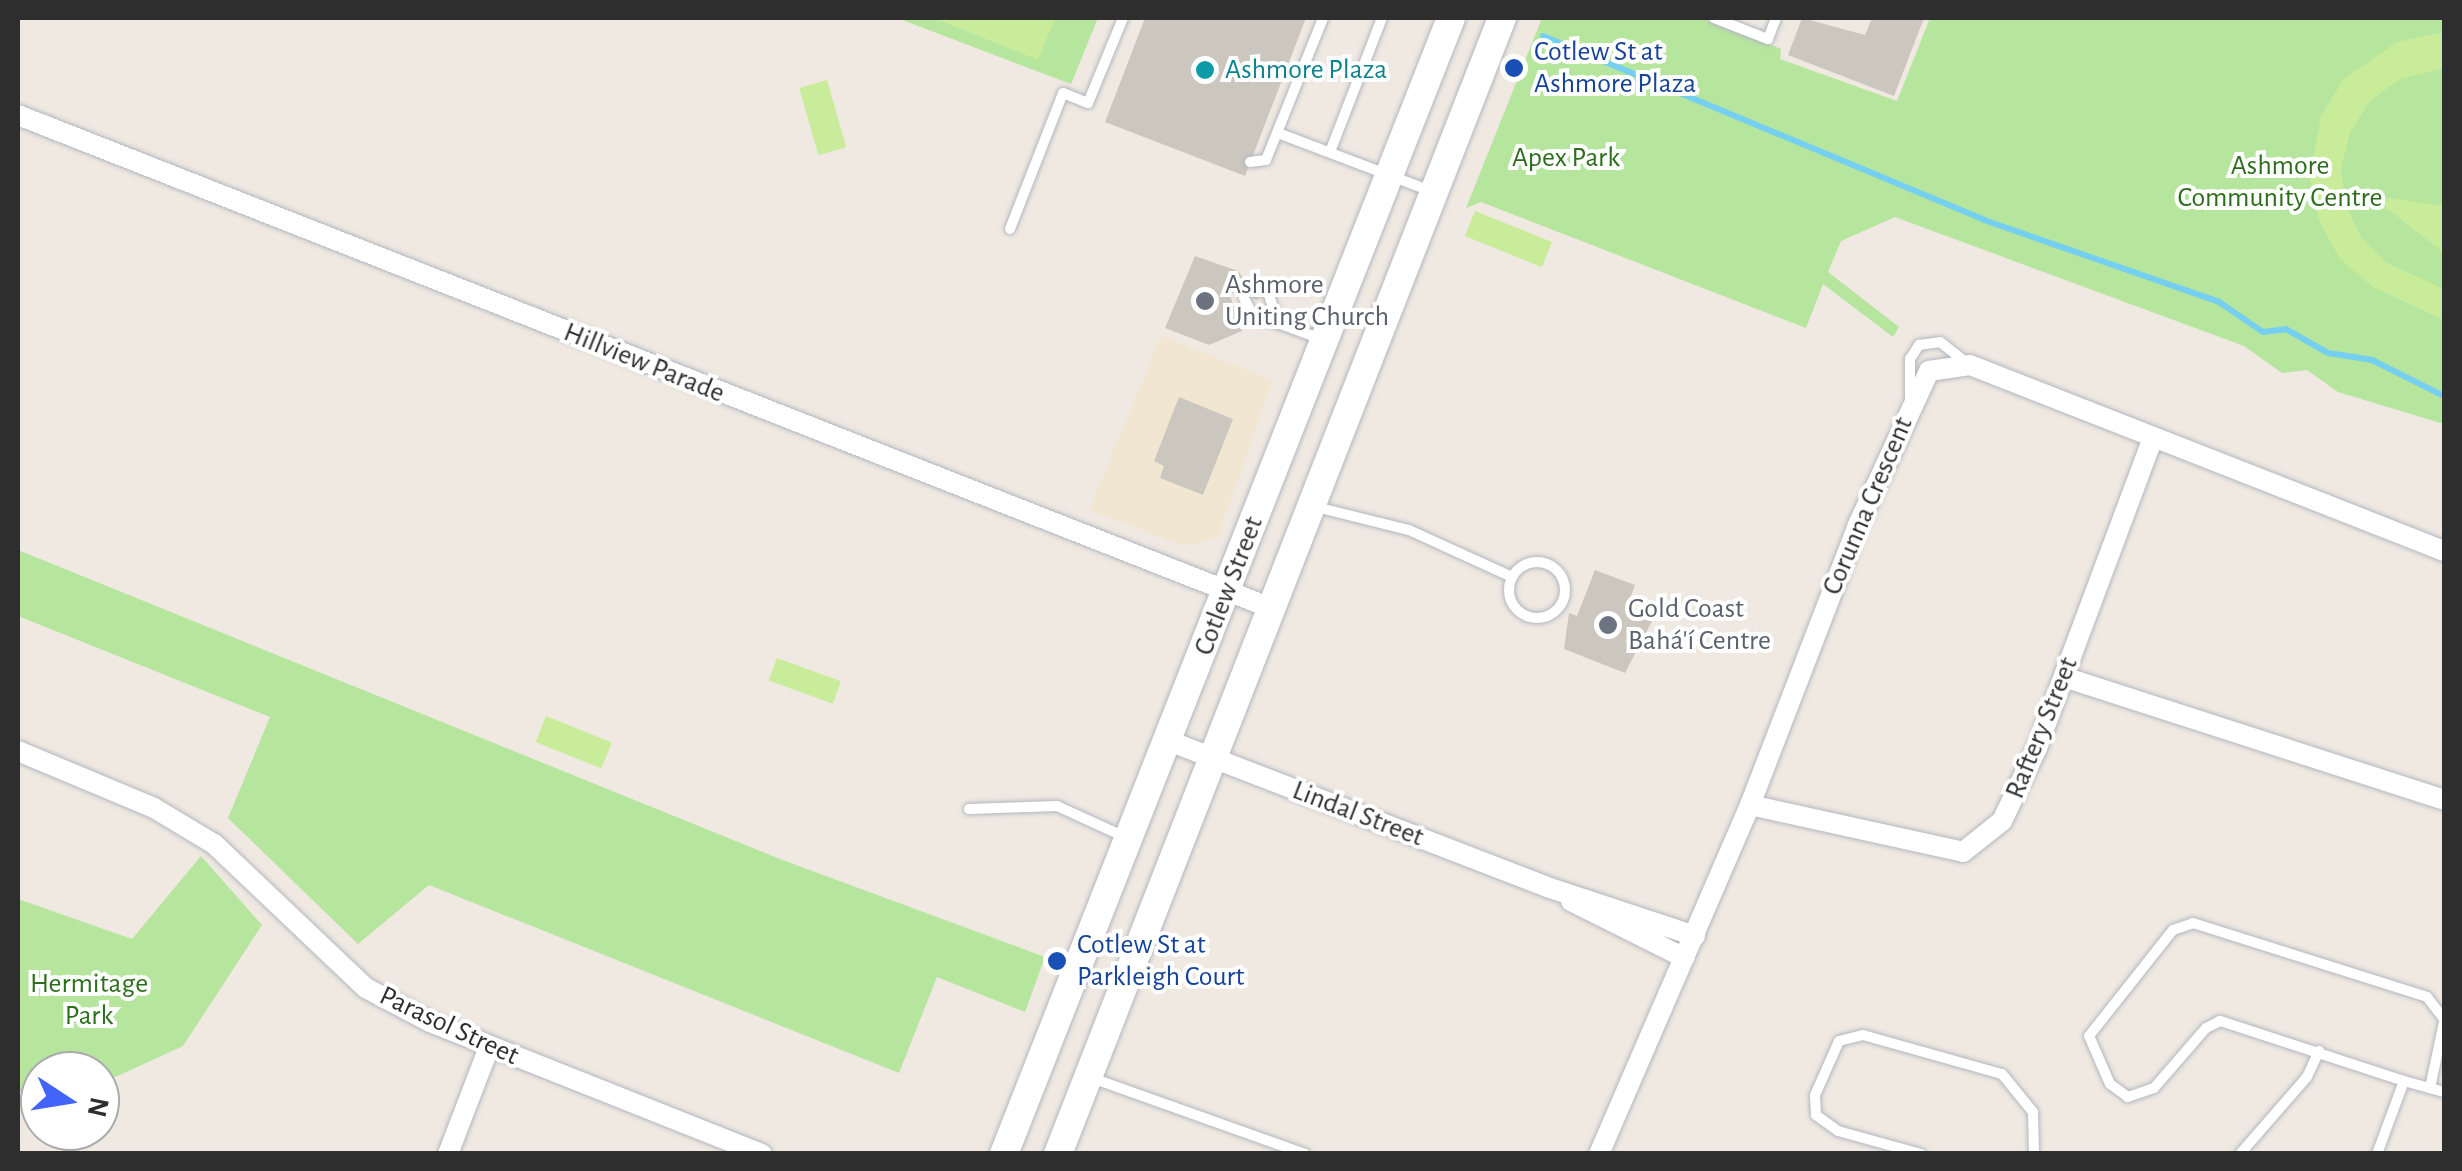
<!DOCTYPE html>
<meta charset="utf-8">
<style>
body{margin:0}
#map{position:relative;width:2462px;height:1171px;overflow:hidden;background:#efe9e1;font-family:"Alegreya Sans",sans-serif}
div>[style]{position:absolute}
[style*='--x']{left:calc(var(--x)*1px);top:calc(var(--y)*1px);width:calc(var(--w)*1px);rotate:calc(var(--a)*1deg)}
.education>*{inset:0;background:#f0e6d1}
.green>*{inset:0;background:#b6e59e}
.pitch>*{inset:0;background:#c9ec9a;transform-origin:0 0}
.stream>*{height:6px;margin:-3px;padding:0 3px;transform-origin:3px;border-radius:3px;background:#75cff0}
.building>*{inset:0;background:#cbc7bf}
.roads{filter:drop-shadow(0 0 2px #b4b7c1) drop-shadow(0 0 2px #b4b7c1)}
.service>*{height:10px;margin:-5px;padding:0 5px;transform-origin:5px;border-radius:5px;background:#fff}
.service>.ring{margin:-5px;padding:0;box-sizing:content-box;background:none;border:10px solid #fff;border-radius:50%}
.minor>*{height:20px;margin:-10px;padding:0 10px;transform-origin:10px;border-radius:10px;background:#fff}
.secondary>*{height:28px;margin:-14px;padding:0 14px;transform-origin:14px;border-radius:14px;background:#fff}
.dots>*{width:28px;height:28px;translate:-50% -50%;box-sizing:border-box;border:5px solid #fff;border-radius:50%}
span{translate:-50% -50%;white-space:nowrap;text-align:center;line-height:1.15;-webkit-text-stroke:8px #fff;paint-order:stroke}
.transit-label{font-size:28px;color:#164399}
.left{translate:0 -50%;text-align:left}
.culture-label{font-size:28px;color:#0d838f}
.park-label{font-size:28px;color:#2c6e1b}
.worship-label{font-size:28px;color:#5b616d}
.street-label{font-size:28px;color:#2e2e2e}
.frame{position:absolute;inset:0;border:20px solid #2e2e2e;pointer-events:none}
.north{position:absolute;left:20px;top:1051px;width:100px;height:100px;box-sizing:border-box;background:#fff;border:2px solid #ababab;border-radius:50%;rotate:102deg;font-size:28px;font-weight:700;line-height:40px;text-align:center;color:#2e2e2e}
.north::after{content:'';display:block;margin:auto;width:35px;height:45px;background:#4264fb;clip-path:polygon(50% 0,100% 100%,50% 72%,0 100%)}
</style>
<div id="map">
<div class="education">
<i style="clip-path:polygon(1161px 336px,1273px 380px,1218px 537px,1184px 546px,1089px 510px)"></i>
</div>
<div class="green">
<i style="clip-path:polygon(897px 18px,1098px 18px,1071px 84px)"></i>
<i style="clip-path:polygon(1542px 18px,1701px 18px,1781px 49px,1780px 59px,1897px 101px,1930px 18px,2444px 18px,2444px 424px,2338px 392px,2307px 370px,2282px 373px,2244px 346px,1895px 217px,1841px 241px,1828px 272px,1899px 327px,1893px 337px,1823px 284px,1806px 328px,1481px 202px,1466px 208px)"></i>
<i style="clip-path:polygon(18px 550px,780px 859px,1045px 957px,1025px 1012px,937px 977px,899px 1073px,429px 885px,358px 944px,228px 818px,270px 717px,18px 616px)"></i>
<i style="clip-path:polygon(201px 856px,262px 925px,183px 1046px,100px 1084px,100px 1071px,40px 1071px,40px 1095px,18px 1091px,18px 899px,132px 939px)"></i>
</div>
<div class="pitch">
<i style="clip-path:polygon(934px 18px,1055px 18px,1038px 60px)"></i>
<i style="clip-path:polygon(2444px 32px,2444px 68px,2400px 79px,2370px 101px,2350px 132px,2341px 168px,2345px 204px,2361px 237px,2387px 263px,2444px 289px,2444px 320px,2373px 287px,2340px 259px,2319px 221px,2310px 179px,2321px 115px,2344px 79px,2397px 42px)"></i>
<i style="left:827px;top:80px;width:70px;height:29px;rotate:74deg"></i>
<i style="clip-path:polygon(2382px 197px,2444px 206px,2444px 253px,2380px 203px)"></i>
<i style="left:1475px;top:211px;width:83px;height:27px;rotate:22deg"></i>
<i style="left:777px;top:658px;width:68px;height:24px;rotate:20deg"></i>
<i style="left:546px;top:716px;width:71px;height:28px;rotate:22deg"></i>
</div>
<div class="stream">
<i style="--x:1543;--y:36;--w:478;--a:22.6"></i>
<i style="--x:1984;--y:220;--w:249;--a:19.2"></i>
<i style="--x:2219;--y:302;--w:53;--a:34.3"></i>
<i style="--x:2263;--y:332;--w:23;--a:-7"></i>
<i style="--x:2286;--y:329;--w:48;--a:29.7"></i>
<i style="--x:2328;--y:353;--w:45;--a:9"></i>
<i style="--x:2372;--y:360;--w:80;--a:26.6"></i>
</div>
<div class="building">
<i style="clip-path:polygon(1145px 18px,1306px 18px,1245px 176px,1105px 122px)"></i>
<i style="clip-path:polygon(1802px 18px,1865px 35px,1872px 18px,1924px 18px,1894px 96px,1788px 55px)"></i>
<i style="clip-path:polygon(1195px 256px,1238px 271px,1259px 300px,1229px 292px,1242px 331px,1209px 345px,1165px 328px)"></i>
<i style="clip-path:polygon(1179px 397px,1233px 419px,1203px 495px,1160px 478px,1164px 466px,1154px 461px)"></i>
<i style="clip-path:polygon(1595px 570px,1635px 585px,1626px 609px,1653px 619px,1625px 673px,1564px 649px,1569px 613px,1577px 616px)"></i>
</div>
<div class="roads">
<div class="service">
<i style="--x:1714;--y:18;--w:58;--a:21.3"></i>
<i style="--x:1768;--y:39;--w:22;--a:-69"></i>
<i style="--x:1278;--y:133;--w:164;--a:20.8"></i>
<i style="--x:1330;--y:152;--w:144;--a:-68.8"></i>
<i style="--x:1250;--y:162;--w:16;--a:-7"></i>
<i style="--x:1266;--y:160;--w:153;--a:-68.1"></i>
<i style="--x:1010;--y:229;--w:146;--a:-68.7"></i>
<i style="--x:1063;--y:93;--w:27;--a:22"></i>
<i style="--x:1088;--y:103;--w:92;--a:-67.6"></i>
<i style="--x:1250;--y:289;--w:18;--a:9"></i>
<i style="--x:1268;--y:292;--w:33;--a:72"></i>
<i style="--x:1278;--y:323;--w:46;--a:20.4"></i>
<i style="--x:1244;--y:298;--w:20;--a:63"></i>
<i style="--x:1253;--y:316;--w:26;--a:16"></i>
<i style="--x:1910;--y:399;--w:40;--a:-90"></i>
<i style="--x:1910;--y:359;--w:17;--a:-57"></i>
<i style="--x:1919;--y:345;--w:21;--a:-8"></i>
<i style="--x:1940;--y:342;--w:37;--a:38"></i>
<i style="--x:1312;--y:506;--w:100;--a:13.9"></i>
<i style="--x:1409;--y:530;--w:113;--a:24.5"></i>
<i class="ring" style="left:1509px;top:562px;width:46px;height:46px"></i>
<i style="--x:969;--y:809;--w:88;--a:-2"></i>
<i style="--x:1057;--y:806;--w:75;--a:24.5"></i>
<i style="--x:1089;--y:1077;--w:229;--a:19.6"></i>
<i style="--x:2404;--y:1081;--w:194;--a:-161.9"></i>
<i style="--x:2220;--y:1021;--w:16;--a:153"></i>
<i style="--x:2206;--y:1028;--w:79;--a:130.9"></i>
<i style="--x:2154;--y:1088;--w:28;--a:161"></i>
<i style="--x:2128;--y:1097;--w:22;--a:-144"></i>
<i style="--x:2110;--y:1084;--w:52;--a:-113.6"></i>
<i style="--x:2089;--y:1036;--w:135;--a:-51.6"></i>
<i style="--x:2173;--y:930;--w:21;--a:-19"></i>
<i style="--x:2193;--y:923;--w:245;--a:17.5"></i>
<i style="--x:2427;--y:997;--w:28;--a:52"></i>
<i style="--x:2430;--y:1088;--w:67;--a:-78"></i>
<i style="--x:1921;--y:1154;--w:86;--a:-164.5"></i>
<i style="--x:1838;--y:1131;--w:27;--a:-144"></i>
<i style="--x:1816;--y:1115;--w:20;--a:-93"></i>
<i style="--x:1815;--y:1095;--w:59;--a:-66"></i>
<i style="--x:1839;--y:1041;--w:25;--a:-14"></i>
<i style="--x:1863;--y:1035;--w:144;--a:15.7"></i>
<i style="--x:2002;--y:1074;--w:49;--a:50.8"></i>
<i style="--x:2033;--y:1112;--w:42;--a:88.6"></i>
<i style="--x:2240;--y:1154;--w:102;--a:-49"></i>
<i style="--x:2307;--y:1077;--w:29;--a:-65"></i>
<i style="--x:2377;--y:1154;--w:78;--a:-69.7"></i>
<i style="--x:2404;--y:1081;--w:41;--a:15.4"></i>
</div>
<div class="minor">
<i style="--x:18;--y:115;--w:1346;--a:21.48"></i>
<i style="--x:2064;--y:677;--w:399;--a:17.9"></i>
<i style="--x:1169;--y:741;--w:405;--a:21.1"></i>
<i style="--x:1547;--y:887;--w:156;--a:18.3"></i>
<i style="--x:18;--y:751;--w:147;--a:22.7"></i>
<i style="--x:154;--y:808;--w:70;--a:31"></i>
<i style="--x:214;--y:844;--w:209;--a:43.5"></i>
<i style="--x:366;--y:988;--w:72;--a:28"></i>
<i style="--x:430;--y:1022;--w:357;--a:21.7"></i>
<i style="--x:1750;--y:805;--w:218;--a:12.4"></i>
<i style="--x:1963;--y:852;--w:50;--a:-38.5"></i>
<i style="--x:2002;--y:821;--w:81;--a:-64.4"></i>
<i style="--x:2037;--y:748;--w:331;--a:-69.5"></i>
<i style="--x:1571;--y:901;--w:127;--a:26.6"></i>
<i style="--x:448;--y:1154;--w:115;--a:-69"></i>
<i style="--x:1599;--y:1154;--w:380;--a:-66.6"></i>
<i style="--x:1750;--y:805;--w:298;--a:-68.9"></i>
<i style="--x:1857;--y:527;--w:172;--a:-65.2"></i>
<i style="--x:1929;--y:371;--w:41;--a:-8.3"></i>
<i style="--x:1970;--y:365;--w:509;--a:21.43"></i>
</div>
<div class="secondary">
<i style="--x:1004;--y:1154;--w:1221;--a:-68.52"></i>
<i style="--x:1058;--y:1154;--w:1220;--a:-68.65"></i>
</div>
</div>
<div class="dots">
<i style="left:1514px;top:68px;background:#1a4fb4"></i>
<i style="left:1205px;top:70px;background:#0f9aa8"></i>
<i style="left:1205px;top:301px;background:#6b7280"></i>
<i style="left:1608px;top:625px;background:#6b7280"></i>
<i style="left:1057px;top:961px;background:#1a4fb4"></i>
</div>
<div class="transit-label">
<span class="left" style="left:1534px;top:68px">Cotlew St at<br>Ashmore Plaza</span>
<span class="left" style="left:1077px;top:961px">Cotlew St at<br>Parkleigh Court</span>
</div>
<div class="culture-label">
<span class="left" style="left:1225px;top:70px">Ashmore Plaza</span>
</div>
<div class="park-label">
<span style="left:1566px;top:158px">Apex Park</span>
<span style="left:2280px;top:182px">Ashmore<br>Community Centre</span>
<span style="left:89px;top:1000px">Hermitage<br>Park</span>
</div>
<div class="worship-label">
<span class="left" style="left:1225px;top:301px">Ashmore<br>Uniting Church</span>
<span class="left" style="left:1628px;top:625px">Gold Coast<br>Bahá'í Centre</span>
</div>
<div class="street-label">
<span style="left:644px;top:363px;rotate:22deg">Hillview Parade</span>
<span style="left:1868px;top:506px;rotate:-67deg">Corunna Crescent</span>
<span style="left:1229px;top:586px;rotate:-69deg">Cotlew Street</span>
<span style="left:2042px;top:728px;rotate:-68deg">Raftery Street</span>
<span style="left:1358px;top:814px;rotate:21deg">Lindal Street</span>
<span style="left:449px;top:1026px;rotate:25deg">Parasol Street</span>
</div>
<div class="frame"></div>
<div class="north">N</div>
</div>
